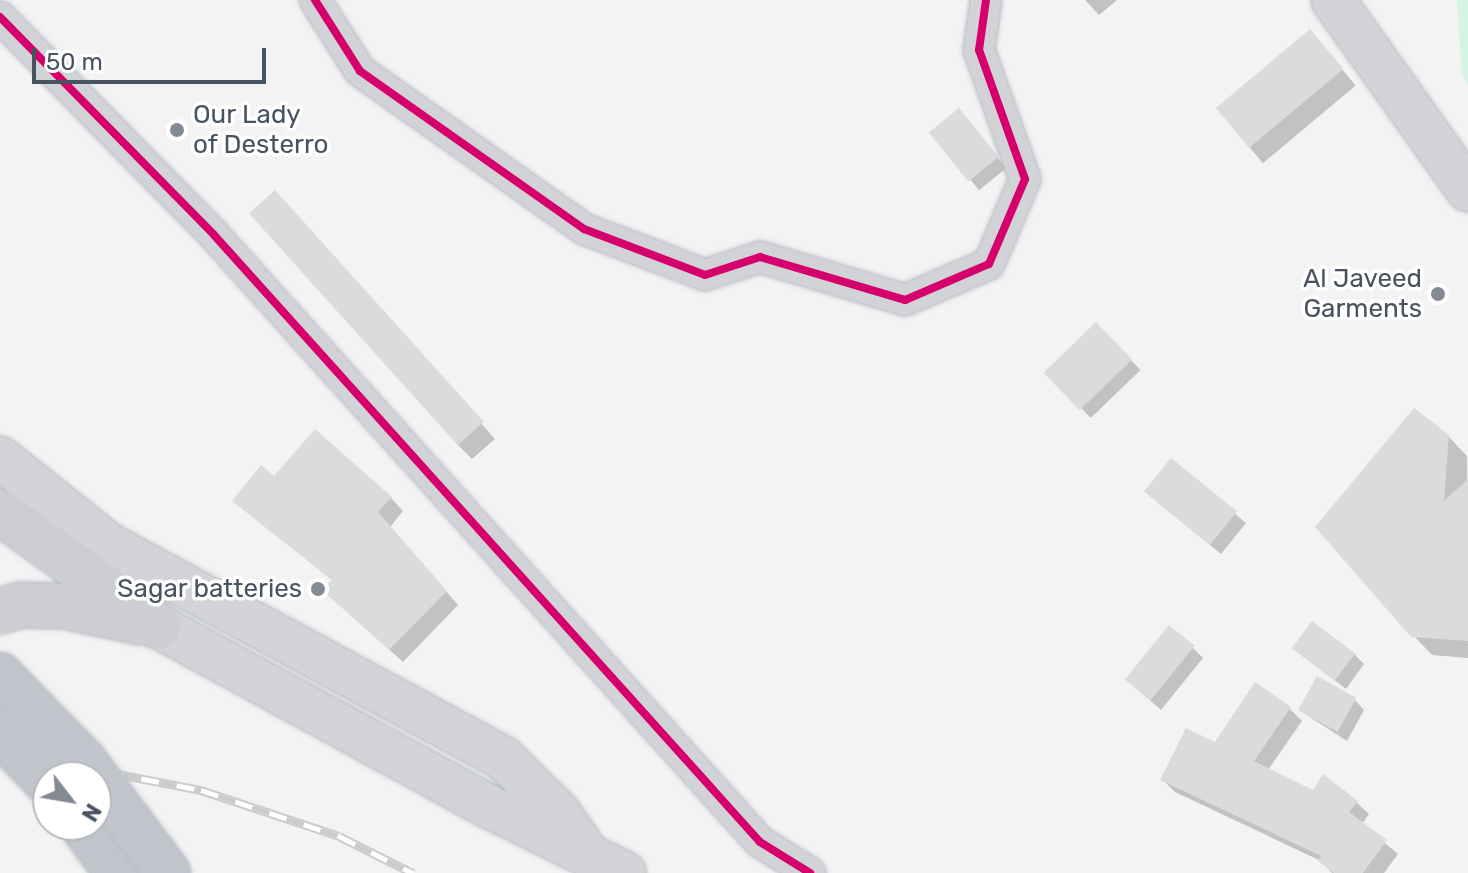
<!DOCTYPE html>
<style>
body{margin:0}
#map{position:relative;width:1468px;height:873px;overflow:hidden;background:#f3f3f3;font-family:Rubik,sans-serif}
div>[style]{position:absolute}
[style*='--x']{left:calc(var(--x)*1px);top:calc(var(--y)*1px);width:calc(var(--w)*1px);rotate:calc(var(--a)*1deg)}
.green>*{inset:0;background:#d7f3e5}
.shadow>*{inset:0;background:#0003;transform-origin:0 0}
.building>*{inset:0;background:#dadbdd;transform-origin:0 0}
.roads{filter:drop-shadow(0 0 2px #b7bbc3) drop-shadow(0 0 2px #b7bbc3)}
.street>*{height:30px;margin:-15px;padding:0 15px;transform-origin:15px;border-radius:15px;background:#d1d3d6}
.secondary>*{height:42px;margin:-21px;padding:0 21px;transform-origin:21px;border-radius:21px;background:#d2d4d7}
.primary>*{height:44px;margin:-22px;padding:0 22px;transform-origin:22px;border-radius:22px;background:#ccced3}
.highway>*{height:44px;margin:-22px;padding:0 22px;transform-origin:22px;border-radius:22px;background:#c1c5cb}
.rail>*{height:9px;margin-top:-4.5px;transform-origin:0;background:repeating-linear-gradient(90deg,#fff 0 18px,#caccce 0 36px);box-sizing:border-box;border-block:2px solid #caccce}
.bridges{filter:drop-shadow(0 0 2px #b7bbc3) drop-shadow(0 0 2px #b7bbc3)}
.highway-bridge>*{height:44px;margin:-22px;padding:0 22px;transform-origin:22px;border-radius:22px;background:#c1c5cb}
.cycleway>*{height:8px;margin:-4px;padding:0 4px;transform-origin:4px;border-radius:4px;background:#d6006c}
.dots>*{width:22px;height:22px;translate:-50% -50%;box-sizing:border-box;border:4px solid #fff;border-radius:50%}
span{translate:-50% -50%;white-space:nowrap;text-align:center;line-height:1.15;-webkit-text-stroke:7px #fff;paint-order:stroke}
.poi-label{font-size:26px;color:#485361}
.left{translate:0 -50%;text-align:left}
.right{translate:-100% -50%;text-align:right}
.north{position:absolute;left:32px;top:761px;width:80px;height:80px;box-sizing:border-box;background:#fff;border:2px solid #b6bac0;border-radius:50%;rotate:121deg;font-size:22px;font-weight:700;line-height:32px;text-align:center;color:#485361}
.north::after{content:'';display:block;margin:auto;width:28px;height:36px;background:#848b94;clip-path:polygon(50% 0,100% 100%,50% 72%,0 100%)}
.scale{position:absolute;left:32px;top:48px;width:234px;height:36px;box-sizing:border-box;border:4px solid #485361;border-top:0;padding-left:10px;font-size:24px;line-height:28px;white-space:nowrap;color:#485361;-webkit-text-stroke:6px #fff;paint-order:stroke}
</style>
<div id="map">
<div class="green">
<i style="clip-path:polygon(1457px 0,1468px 0,1468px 85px,1462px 76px)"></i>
</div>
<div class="shadow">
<i style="clip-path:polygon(1085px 0,1117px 0,1099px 15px)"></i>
<i style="left:1310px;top:31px;width:71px;height:121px;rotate:50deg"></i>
<i style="left:959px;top:110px;width:75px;height:35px;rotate:51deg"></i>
<i style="clip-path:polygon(289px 208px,495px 439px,472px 459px,457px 444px)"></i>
<i style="left:1096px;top:324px;width:64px;height:69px;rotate:46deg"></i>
<i style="clip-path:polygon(1448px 436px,1467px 456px,1468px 658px,1432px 655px,1413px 635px)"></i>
<i style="clip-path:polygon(1171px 461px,1246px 523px,1221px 554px,1156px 501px)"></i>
<i style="clip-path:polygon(275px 479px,391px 498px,403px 511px,390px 527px,458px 605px,403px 662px,338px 603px,333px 581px,235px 501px)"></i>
<i style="clip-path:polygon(1193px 648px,1203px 658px,1161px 710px,1127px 680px)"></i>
<i style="clip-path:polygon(1295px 649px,1354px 654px,1364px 664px,1346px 689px)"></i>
<i style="clip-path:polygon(1355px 700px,1364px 710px,1347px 741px,1299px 710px)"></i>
<i style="clip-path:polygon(1289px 708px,1302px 721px,1268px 770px,1314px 792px,1356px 802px,1369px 814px,1362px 824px,1398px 854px,1384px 873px,1332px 873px,1321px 861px,1175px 792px,1162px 779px,1216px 745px)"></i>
</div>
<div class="building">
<i style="left:1310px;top:29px;width:52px;height:123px;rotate:50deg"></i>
<i style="left:959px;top:108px;width:63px;height:39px;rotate:51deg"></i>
<i style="left:275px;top:190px;width:312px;height:35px;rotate:48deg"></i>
<i style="left:1096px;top:322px;width:52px;height:73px;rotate:46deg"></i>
<i style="clip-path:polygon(1414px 408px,1449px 435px,1444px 501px,1468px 479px,1468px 641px,1411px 637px,1315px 527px)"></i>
<i style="clip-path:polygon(315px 429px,392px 497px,378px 512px,447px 591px,389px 650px,322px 590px,332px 580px,232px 501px,261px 465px,274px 476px)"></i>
<i style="left:1171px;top:458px;width:85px;height:43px;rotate:39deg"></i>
<i style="left:1312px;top:621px;width:54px;height:34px;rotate:37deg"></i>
<i style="left:1169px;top:625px;width:33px;height:70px;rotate:39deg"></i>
<i style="left:1317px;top:676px;width:45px;height:39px;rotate:29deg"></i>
<i style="clip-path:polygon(1255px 682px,1291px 707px,1254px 761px,1313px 790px,1323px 774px,1358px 801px,1349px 812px,1387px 840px,1363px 873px,1334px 873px,1318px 861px,1321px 856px,1160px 780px,1186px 728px,1215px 742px)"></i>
</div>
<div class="roads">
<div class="street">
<i style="--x:315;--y:0;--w:84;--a:57.6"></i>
<i style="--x:360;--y:71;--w:274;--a:35.2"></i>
<i style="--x:584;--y:229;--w:129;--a:20.8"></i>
<i style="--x:705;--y:275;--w:58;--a:-18.1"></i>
<i style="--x:760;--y:257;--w:151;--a:16.5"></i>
<i style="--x:905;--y:300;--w:91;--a:-23.2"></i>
<i style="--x:989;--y:264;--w:92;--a:-67"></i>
<i style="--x:1025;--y:179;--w:137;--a:-109.6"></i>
<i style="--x:979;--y:50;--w:50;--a:-82"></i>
<i style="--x:0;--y:17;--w:305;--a:45.5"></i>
<i style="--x:214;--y:235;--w:816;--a:48.03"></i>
<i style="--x:760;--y:842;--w:59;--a:31.8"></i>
</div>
<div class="secondary">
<i style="--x:1333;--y:0;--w:233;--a:54.6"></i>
<i style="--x:0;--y:458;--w:139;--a:38.6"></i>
<i style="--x:109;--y:545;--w:449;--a:28.4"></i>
<i style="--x:504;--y:759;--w:76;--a:44.5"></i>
<i style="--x:558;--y:812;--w:54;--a:54.8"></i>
<i style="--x:158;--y:626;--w:376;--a:28.6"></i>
<i style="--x:488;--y:806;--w:152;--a:26.2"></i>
</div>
<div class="primary">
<i style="--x:0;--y:512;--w:195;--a:35.8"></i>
<i style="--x:0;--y:611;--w:22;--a:-16"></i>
<i style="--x:21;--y:605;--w:43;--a:1.3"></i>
<i style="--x:64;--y:606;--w:78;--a:11.9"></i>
</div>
<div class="highway">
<i style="--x:82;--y:825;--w:59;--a:53.9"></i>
</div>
</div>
<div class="rail">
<i style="--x:0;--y:751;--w:205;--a:11"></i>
<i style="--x:201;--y:790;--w:145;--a:18.4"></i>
<i style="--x:339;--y:836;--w:83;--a:26.6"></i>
</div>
<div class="bridges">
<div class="highway-bridge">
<i style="--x:0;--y:675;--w:120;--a:45.7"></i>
<i style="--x:84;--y:761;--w:140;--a:53.1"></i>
<i style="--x:0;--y:733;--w:69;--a:46.2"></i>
</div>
</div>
<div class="cycleway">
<i style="--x:315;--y:0;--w:84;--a:57.6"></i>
<i style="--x:360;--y:71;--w:274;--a:35.2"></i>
<i style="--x:584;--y:229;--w:129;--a:20.8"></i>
<i style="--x:705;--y:275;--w:58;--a:-18.1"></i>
<i style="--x:760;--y:257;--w:151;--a:16.5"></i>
<i style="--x:905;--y:300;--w:91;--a:-23.2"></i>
<i style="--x:989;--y:264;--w:92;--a:-67"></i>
<i style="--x:1025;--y:179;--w:137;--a:-109.6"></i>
<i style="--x:979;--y:50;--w:50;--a:-82"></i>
<i style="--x:0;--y:17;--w:305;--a:45.5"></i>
<i style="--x:214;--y:235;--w:816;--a:48.03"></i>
<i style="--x:760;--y:842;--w:59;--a:31.8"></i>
</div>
<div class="dots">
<i style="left:177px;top:130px;background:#848b94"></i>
<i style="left:1438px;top:294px;background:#848b94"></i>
<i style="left:318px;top:589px;background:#848b94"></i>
</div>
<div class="poi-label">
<span class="left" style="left:193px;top:130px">Our Lady<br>of Desterro</span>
<span class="right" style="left:1422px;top:294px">Al Javeed<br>Garments</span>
<span class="right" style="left:302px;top:589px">Sagar batteries</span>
</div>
<div class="north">N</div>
<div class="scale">50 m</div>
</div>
